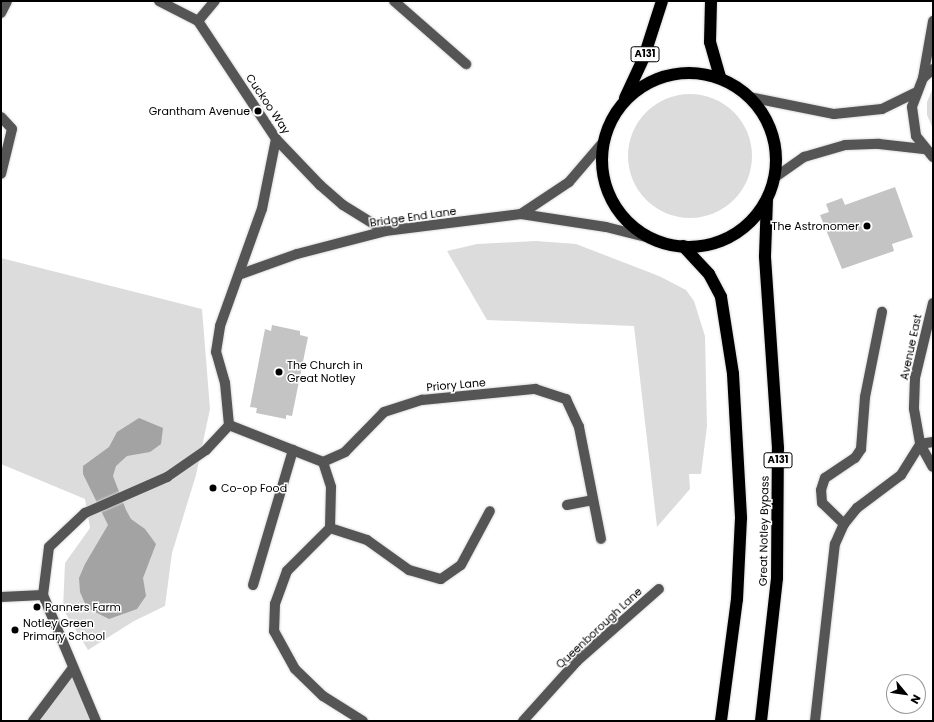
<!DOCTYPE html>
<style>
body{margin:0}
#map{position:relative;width:934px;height:722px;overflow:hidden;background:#fff;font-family:Poppins,sans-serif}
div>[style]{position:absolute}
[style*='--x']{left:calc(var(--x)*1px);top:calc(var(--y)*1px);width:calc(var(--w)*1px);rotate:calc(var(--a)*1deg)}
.green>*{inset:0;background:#dcdcdc}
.round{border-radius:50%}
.water>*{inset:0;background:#a3a3a3}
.building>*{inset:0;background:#c4c4c4}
.roads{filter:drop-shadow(0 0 1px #dbdbdb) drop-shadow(0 0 1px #dbdbdb)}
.minor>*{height:10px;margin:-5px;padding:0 5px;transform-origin:5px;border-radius:5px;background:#555}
.highway>*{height:12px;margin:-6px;padding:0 6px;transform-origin:6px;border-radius:6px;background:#000}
.highway>.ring{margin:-6px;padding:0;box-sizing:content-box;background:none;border:12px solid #000;border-radius:50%}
.dots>*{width:11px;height:11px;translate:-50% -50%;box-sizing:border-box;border:2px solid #fff;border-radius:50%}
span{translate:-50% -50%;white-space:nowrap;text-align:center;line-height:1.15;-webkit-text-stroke:3px #fff;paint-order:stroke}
.shield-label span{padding:1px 3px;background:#fff;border:1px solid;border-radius:3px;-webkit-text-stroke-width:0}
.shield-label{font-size:10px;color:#000;font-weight:700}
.street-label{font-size:11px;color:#000}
.poi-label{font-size:11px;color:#000}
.right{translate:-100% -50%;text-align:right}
.left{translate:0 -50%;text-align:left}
.frame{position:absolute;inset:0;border:2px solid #000;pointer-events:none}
.north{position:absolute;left:886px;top:674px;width:40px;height:40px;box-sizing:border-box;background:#fff;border:1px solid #999;border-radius:50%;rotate:119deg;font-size:11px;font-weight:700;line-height:16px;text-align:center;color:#000}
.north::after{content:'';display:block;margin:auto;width:14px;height:18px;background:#000;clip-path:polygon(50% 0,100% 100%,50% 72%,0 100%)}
</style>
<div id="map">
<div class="green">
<i style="clip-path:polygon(933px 88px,933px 129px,927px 115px,927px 102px)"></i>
<i class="round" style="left:628px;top:94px;width:124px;height:124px"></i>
<i style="clip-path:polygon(536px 241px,576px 244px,659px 276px,686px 290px,694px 301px,705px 336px,707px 426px,701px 474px,689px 474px,690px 489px,657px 527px,634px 326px,487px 320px,447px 251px,477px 244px)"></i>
<i style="clip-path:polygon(1px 258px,202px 309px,210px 409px,196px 475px,172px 553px,165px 606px,134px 621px,88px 650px,63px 609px,65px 563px,90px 528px,85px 499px,1px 464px)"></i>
<i style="clip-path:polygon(72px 669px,96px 721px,33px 721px)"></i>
</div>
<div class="water">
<i style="clip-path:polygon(139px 418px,163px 428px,161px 444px,150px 452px,127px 456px,116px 466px,113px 476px,126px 510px,131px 519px,145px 529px,156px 544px,143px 578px,146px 596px,137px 609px,109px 619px,87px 608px,80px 592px,79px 578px,85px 564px,108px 525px,83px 474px,83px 466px,109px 447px,117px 432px)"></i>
</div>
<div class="building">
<i style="clip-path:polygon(895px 187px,913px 237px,892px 244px,894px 251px,842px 269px,820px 215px,829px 212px,826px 204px,842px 198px,845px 205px)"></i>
<i style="clip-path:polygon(272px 325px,300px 331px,300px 335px,308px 337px,292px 416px,286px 415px,286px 419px,256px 413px,257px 408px,250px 407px,265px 329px,271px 331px)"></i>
</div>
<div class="roads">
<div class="minor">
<i style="--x:159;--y:1;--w:44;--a:27.1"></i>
<i style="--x:198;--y:21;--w:141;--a:56.5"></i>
<i style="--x:276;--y:139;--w:64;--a:46.3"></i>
<i style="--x:320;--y:185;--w:30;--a:41"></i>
<i style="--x:343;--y:205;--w:49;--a:31.8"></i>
<i style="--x:394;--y:1;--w:96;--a:41.2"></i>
<i style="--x:1;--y:13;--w:13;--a:-63"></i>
<i style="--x:198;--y:21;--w:26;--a:-50"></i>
<i style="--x:933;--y:69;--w:13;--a:138"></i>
<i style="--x:923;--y:78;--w:31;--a:111"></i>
<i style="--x:912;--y:107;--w:29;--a:82"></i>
<i style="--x:916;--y:136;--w:27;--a:51"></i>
<i style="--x:923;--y:78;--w:58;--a:-80"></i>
<i style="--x:749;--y:97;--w:87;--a:11.3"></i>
<i style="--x:834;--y:114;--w:48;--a:-5.9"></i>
<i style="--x:882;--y:109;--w:37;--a:-26"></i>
<i style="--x:1;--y:117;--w:16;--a:47"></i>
<i style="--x:12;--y:129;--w:46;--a:103.7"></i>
<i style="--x:774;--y:178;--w:37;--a:-35"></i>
<i style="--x:804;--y:157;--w:43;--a:-16.3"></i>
<i style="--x:845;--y:145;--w:34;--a:-2"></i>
<i style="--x:879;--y:144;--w:45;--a:6.3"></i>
<i style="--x:521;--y:214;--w:58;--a:-33.7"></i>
<i style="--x:569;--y:182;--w:55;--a:-49.4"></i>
<i style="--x:241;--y:274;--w:59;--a:-19.7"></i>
<i style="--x:297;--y:254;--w:91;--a:-14.6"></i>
<i style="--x:385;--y:231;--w:137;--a:-7.1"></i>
<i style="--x:521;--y:214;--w:86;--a:8.7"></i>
<i style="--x:606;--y:227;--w:49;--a:14"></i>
<i style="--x:933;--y:303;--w:77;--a:103.5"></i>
<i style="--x:915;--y:378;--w:31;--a:92"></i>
<i style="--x:914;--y:409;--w:36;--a:80"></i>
<i style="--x:920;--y:444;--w:26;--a:61"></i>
<i style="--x:229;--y:425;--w:101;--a:21.5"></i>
<i style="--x:323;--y:462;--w:24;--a:-24"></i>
<i style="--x:345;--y:452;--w:56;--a:-45.7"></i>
<i style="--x:384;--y:412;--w:40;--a:-18"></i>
<i style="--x:422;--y:400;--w:114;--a:-5.6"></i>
<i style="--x:535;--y:389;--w:33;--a:18"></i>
<i style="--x:566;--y:399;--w:31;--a:65"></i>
<i style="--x:579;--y:427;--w:114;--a:78.9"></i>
<i style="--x:920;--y:444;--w:13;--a:-9"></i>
<i style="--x:323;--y:462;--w:26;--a:72"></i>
<i style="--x:331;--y:487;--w:41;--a:91.4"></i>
<i style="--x:330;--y:528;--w:39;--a:18"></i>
<i style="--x:367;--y:540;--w:52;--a:35.5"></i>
<i style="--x:409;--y:570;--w:33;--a:16"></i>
<i style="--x:441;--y:579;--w:24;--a:-35"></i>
<i style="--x:461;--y:565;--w:61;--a:-61.8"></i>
<i style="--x:567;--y:505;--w:26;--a:-11"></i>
<i style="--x:844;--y:524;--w:30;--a:-136"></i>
<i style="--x:822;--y:503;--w:13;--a:-94"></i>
<i style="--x:821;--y:490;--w:13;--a:-72"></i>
<i style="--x:825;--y:478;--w:36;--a:-34"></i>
<i style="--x:855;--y:458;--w:11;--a:-56"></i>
<i style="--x:861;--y:449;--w:52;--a:-85.6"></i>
<i style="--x:865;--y:397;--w:87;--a:-78.7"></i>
<i style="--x:330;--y:528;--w:61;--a:135"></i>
<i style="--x:287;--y:571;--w:35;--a:110"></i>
<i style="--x:275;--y:604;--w:27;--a:92"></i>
<i style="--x:274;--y:631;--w:43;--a:61.1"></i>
<i style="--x:295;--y:669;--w:39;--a:44"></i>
<i style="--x:323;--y:696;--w:47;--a:32"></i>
<i style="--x:253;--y:585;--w:141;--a:-73.5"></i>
<i style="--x:1;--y:597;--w:42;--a:-2.7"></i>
<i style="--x:33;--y:721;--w:65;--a:-53.1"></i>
<i style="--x:96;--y:721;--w:137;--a:-112.8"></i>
<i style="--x:43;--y:595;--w:48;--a:-82.9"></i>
<i style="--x:49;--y:547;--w:50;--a:-43.4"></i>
<i style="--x:85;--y:513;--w:90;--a:-23.7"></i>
<i style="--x:167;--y:477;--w:47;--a:-34.7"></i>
<i style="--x:206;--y:450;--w:34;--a:-47"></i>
<i style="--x:229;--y:425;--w:42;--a:-95.4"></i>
<i style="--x:225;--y:383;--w:32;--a:-106"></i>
<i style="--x:216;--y:352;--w:26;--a:-81"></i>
<i style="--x:220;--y:326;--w:124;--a:-70.3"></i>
<i style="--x:262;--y:209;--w:71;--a:-78.7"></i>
<i style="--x:523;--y:721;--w:81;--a:-48"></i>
<i style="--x:577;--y:661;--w:109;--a:-41.3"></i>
<i style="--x:815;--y:721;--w:178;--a:-83.6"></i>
<i style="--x:835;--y:544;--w:22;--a:-66"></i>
<i style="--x:844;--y:524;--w:21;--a:-51"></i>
<i style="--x:857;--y:508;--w:55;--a:-36.9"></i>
<i style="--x:901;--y:475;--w:36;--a:-58"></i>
</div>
<div class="highway">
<i style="--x:711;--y:1;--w:41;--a:91.4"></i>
<i style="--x:710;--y:42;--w:37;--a:74"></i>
<i class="ring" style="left:602px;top:73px;width:162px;height:162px"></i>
<i style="--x:625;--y:98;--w:45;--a:-65.1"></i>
<i style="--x:644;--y:57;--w:59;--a:-72.2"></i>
<i style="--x:683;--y:246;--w:38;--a:47"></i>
<i style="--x:709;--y:274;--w:26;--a:62"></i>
<i style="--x:721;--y:297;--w:78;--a:81.1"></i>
<i style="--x:733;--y:374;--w:144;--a:86.8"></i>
<i style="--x:741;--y:518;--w:81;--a:92.8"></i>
<i style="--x:737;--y:599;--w:123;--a:97.5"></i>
<i style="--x:761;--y:721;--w:144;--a:-83.6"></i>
<i style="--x:777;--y:578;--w:130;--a:-89.6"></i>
<i style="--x:778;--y:448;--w:192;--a:-93.9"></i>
<i style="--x:765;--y:256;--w:57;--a:-88"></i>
</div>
</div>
<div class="dots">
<i style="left:258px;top:111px;background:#000"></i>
<i style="left:867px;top:226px;background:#000"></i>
<i style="left:279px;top:372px;background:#000"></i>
<i style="left:213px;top:488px;background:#000"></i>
<i style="left:37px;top:607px;background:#000"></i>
<i style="left:15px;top:630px;background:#000"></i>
</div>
<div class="shield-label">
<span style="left:645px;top:54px">A131</span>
<span style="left:778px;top:460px">A131</span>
</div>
<div class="street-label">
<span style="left:268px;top:104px;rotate:56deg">Cuckoo Way</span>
<span style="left:413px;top:217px;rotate:-8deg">Bridge End Lane</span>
<span style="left:911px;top:347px;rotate:-78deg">Avenue East</span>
<span style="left:456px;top:385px;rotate:-5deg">Priory Lane</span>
<span style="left:764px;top:531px;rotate:-89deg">Great Notley Bypass</span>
<span style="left:599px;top:628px;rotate:-43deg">Queenborough Lane</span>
</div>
<div class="poi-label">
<span class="right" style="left:250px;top:111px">Grantham Avenue</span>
<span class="right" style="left:859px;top:226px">The Astronomer</span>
<span class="left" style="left:287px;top:372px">The Church in<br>Great Notley</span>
<span class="left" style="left:221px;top:488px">Co-op Food</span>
<span class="left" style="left:45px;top:607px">Panners Farm</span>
<span class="left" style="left:23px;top:630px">Notley Green<br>Primary School</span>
</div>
<div class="frame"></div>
<div class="north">N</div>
</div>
